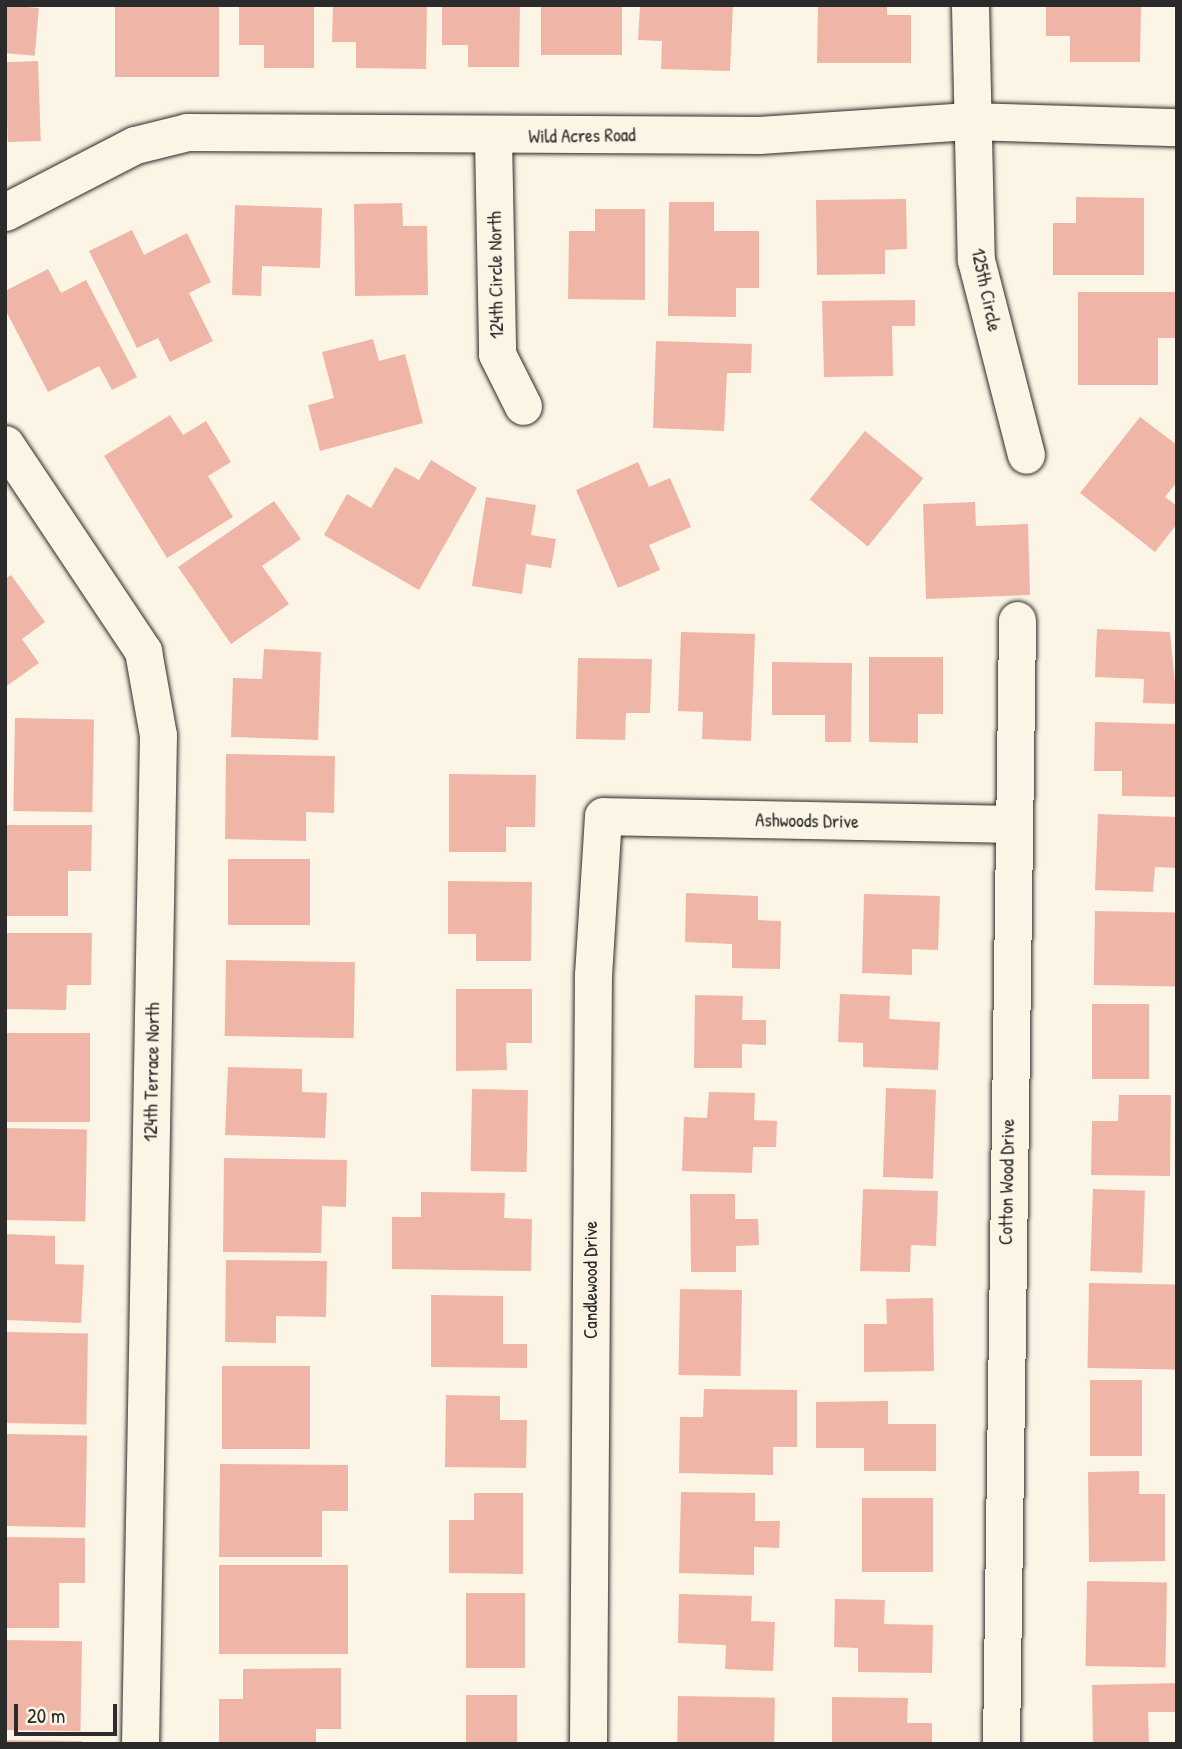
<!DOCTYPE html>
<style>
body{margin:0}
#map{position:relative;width:1182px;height:1749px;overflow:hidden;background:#fcf5e5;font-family:"Patrick Hand",sans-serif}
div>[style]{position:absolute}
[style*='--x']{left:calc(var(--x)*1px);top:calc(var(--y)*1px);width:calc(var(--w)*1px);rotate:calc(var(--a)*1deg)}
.building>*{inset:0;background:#efb6a7;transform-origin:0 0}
.roads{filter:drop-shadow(0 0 2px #2b2b2b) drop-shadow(0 0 2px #2b2b2b)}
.street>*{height:37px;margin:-18.5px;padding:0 18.5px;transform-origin:18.5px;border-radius:18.5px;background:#fcf5e5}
span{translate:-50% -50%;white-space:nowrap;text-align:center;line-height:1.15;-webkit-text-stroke:7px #fcf5e5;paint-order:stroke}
.street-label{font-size:19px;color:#2b2b2b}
.frame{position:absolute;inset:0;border:7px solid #2b2b2b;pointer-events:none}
.scale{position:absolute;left:14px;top:1704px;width:103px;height:32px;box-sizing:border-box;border:4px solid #2b2b2b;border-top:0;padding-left:9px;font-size:21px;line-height:24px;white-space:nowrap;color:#2b2b2b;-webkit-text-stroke:5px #fcf5e5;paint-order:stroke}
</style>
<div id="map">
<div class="building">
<i style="left:5px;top:5px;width:34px;height:48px;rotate:5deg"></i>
<i style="left:115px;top:5px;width:104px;height:72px"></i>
<i style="clip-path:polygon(239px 5px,314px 5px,314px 68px,264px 68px,264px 45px,239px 45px)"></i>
<i style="clip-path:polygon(333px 5px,427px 5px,426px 69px,356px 68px,356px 42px,332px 42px)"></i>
<i style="clip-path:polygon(442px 5px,520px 5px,519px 67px,468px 67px,468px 45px,442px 45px)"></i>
<i style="left:541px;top:5px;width:81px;height:50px"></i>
<i style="clip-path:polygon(640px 5px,733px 5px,730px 71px,661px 69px,662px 41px,638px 40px)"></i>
<i style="clip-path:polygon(818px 5px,887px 5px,887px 15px,911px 15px,911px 63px,817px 63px)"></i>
<i style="clip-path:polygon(1046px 5px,1141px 5px,1140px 62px,1070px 62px,1070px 36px,1046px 36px)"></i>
<i style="left:38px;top:61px;width:80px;height:33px;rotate:88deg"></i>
<i style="clip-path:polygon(1076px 197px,1144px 198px,1144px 275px,1053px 275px,1053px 223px,1076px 223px)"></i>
<i style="clip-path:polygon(906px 199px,907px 249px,885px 250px,885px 274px,817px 275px,816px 200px)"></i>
<i style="clip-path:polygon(669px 202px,714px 202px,714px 231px,759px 231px,759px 288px,736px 288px,736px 317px,668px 316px)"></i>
<i style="clip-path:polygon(402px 203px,403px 226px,427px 226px,428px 295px,355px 296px,354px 204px)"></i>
<i style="clip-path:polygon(235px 205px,322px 208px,320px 268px,262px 266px,261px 296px,232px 295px)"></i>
<i style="clip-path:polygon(595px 209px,645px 209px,645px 300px,568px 299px,569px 231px,595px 231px)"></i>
<i style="clip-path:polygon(132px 230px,144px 255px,187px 233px,211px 282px,189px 293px,213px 341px,170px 362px,158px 338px,137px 348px,89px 251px)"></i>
<i style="clip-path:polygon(48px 269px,61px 293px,86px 280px,137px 377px,112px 390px,99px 366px,48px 392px,5px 309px,5px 291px)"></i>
<i style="clip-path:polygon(1078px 292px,1177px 292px,1177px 338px,1158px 338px,1158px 385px,1078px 385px)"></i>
<i style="clip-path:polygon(915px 300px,915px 326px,892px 326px,893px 376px,824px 377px,822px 301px)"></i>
<i style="clip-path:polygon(373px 339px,379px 361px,405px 354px,423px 423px,320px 451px,308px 405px,334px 398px,322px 352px)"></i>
<i style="clip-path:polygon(656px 341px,752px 344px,751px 373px,727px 373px,724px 431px,653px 428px)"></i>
<i style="clip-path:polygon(170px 415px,183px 435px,206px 421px,231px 462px,208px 476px,233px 517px,167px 558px,104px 456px)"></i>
<i style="clip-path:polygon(1140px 417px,1177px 445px,1177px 482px,1165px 497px,1177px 506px,1177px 524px,1155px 552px,1080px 493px)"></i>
<i style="left:865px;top:431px;width:75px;height:88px;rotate:39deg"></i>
<i style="clip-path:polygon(431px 460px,477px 488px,419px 590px,324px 535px,347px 494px,371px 508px,395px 467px,419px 480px)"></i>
<i style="clip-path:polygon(638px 462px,649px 487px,670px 478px,691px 527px,649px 545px,660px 570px,618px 588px,576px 490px)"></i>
<i style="clip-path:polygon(486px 497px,536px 505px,531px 535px,556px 539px,551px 568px,526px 564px,522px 594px,472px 586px)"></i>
<i style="clip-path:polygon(274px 501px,301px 539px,262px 566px,289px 604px,231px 644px,178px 567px)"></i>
<i style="clip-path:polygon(975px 502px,976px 526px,1028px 524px,1030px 595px,926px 599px,923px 504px)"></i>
<i style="clip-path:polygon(11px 575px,45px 622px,22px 639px,39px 663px,5px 687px,5px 579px)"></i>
<i style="clip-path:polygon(1097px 629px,1170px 632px,1177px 704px,1143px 703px,1144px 679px,1095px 677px)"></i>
<i style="clip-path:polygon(681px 632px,755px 634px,751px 741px,702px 739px,703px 712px,678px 711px)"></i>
<i style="clip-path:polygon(264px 649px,321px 652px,318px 740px,231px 737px,233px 678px,262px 679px)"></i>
<i style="clip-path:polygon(869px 657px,943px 657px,943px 714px,918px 714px,918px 743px,869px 742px)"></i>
<i style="clip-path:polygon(578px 658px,652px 659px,650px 713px,626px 713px,625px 740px,576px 739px)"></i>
<i style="clip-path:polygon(772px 662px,852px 663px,851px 742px,825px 742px,825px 715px,772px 715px)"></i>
<i style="left:15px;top:718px;width:79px;height:93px;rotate:1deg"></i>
<i style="clip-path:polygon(1095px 722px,1177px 724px,1176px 797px,1122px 796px,1122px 771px,1094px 771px)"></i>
<i style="clip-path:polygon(226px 754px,335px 756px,334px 813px,306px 812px,306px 841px,225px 839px)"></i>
<i style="clip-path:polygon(449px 774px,536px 775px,535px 827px,506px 827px,506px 852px,449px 852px)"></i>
<i style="clip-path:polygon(1098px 814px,1177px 817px,1177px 868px,1155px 867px,1153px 892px,1095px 890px)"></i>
<i style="clip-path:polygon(5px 825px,92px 825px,91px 871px,68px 871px,68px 916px,5px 916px)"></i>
<i style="left:228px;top:859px;width:82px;height:66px"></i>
<i style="clip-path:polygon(448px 881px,532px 882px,531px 961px,476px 961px,476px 934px,448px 934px)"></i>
<i style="clip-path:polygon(686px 893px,758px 896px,758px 920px,781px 921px,780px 969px,732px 968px,732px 944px,685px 942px)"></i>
<i style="clip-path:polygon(864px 894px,940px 896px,938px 950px,912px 949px,912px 975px,862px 973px)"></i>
<i style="left:1095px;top:911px;width:82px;height:74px;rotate:1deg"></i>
<i style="clip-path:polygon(5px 933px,92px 933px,91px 985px,67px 985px,66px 1010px,5px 1009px)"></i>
<i style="left:226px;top:960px;width:129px;height:76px;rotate:1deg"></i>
<i style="clip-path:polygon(456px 989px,532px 989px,532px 1043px,506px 1043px,507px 1070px,456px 1071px)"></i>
<i style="clip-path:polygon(840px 994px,890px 996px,889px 1019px,940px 1022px,938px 1070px,863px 1067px,863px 1043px,838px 1042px)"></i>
<i style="clip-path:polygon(695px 995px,743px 996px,742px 1020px,766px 1020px,766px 1045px,742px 1044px,742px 1068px,694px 1068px)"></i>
<i style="left:1092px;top:1004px;width:57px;height:75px"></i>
<i style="left:5px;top:1033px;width:85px;height:89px"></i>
<i style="clip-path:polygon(228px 1067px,302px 1069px,302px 1092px,327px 1093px,325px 1138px,225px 1135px)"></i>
<i style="left:886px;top:1088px;width:50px;height:89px;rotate:2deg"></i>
<i style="left:472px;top:1089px;width:56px;height:82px;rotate:1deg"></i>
<i style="clip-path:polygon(709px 1092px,755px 1093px,754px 1120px,777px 1121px,776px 1147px,753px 1147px,752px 1173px,682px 1171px,684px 1117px,707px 1118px)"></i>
<i style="clip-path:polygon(1119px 1095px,1171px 1095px,1170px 1176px,1091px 1175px,1092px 1121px,1118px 1121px)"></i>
<i style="left:5px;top:1128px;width:82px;height:92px;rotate:1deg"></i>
<i style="clip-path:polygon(224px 1158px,347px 1160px,346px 1207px,322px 1206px,321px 1253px,223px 1252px)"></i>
<i style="clip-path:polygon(863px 1189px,938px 1191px,936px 1246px,911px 1245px,910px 1272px,860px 1271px)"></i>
<i style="left:1093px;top:1189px;width:52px;height:82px;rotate:2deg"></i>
<i style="clip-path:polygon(421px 1192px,505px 1193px,504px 1218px,532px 1219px,531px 1271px,392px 1269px,392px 1217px,421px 1217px)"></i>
<i style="clip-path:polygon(690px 1194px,735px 1194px,735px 1219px,758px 1219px,759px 1245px,736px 1246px,736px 1272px,691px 1272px)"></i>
<i style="clip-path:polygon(5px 1234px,55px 1236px,55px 1264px,84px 1265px,81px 1323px,5px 1320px)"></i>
<i style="clip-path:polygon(226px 1260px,327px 1261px,326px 1317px,276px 1316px,276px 1343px,225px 1342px)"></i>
<i style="left:1089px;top:1283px;width:88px;height:85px;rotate:1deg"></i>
<i style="left:680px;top:1289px;width:62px;height:86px;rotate:1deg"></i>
<i style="clip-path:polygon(431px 1295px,503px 1296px,503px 1344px,527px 1344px,527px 1368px,431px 1367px)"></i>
<i style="clip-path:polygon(933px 1298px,934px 1371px,864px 1372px,864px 1324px,887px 1324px,886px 1299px)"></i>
<i style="left:5px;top:1332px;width:83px;height:91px;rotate:1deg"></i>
<i style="left:310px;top:1366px;width:83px;height:88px;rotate:90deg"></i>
<i style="left:1090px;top:1380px;width:52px;height:76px"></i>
<i style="clip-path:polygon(704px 1389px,797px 1390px,797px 1447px,773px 1447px,773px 1475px,679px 1473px,680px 1417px,703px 1417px)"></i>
<i style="clip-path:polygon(446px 1395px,500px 1396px,500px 1420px,527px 1420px,526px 1468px,445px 1467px)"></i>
<i style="clip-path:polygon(888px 1401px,888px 1424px,936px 1424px,936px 1471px,864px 1471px,864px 1448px,816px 1448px,816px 1402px)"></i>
<i style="left:6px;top:1434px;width:81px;height:92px;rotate:1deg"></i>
<i style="clip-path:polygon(220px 1464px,348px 1465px,348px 1511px,322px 1511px,322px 1557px,219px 1557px)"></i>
<i style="clip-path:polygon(1139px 1471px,1139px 1494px,1165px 1494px,1165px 1561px,1089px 1562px,1088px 1472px)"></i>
<i style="clip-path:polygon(681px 1492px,755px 1493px,755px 1521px,780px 1521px,779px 1548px,754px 1547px,754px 1575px,679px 1573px)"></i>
<i style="clip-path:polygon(474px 1493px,523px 1493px,523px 1574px,449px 1573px,449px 1520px,474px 1520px)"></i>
<i style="left:862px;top:1498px;width:71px;height:74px"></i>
<i style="clip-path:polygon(5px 1537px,85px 1538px,85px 1583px,59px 1583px,59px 1628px,5px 1628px)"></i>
<i style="left:219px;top:1565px;width:129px;height:89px"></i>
<i style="left:1087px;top:1581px;width:80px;height:85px;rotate:1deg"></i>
<i style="left:466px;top:1593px;width:59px;height:75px"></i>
<i style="clip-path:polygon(679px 1594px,752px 1596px,751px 1621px,775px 1622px,773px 1671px,725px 1669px,726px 1645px,678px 1643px)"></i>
<i style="clip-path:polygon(835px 1599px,885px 1600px,884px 1624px,933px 1625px,932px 1673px,858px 1672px,858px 1648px,834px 1647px)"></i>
<i style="left:5px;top:1640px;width:77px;height:90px;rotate:1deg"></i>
<i style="clip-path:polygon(341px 1668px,341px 1729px,316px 1729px,316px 1744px,219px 1744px,219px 1699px,243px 1699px,243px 1669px)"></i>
<i style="clip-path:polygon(1176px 1683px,1176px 1712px,1148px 1712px,1149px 1744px,1093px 1744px,1092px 1685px)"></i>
<i style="left:466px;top:1695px;width:51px;height:49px"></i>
<i style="left:678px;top:1696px;width:97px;height:48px;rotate:1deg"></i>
<i style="clip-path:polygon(832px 1697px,908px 1698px,907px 1723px,932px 1723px,932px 1744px,832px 1744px)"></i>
<i style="clip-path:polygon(5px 1740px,82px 1741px,82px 1744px,5px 1744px)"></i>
</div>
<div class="roads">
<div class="street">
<i style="--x:970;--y:5;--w:255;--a:88.7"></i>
<i style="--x:976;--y:260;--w:201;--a:75.6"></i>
<i style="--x:493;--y:137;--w:217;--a:88.9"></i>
<i style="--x:497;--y:354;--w:58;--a:63.4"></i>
<i style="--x:5;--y:212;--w:146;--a:-27.3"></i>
<i style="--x:135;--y:145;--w:54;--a:-14"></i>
<i style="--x:187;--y:132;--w:572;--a:0.3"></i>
<i style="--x:759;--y:135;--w:210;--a:-3.8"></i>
<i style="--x:969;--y:121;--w:208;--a:1.7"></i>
<i style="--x:5;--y:444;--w:249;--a:56.3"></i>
<i style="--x:143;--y:651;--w:85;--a:79.9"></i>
<i style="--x:158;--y:735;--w:1009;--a:91.02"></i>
<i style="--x:588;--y:1744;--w:769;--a:-89.63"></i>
<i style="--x:593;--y:975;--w:159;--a:-86.4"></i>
<i style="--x:603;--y:816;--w:408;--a:1.1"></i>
<i style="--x:1001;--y:1744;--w:1124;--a:-89.18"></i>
</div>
</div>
<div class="street-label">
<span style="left:582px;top:136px;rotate:-1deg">Wild Acres Road</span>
<span style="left:496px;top:275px;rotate:-91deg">124th Circle North</span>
<span style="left:986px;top:290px;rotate:78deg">125th Circle</span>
<span style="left:807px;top:821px;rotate:1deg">Ashwoods Drive</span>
<span style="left:152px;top:1072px;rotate:-89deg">124th Terrace North</span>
<span style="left:1007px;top:1182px;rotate:-89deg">Cotton Wood Drive</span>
<span style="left:591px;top:1280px;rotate:-90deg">Candlewood Drive</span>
</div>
<div class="frame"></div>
<div class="scale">20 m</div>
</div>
